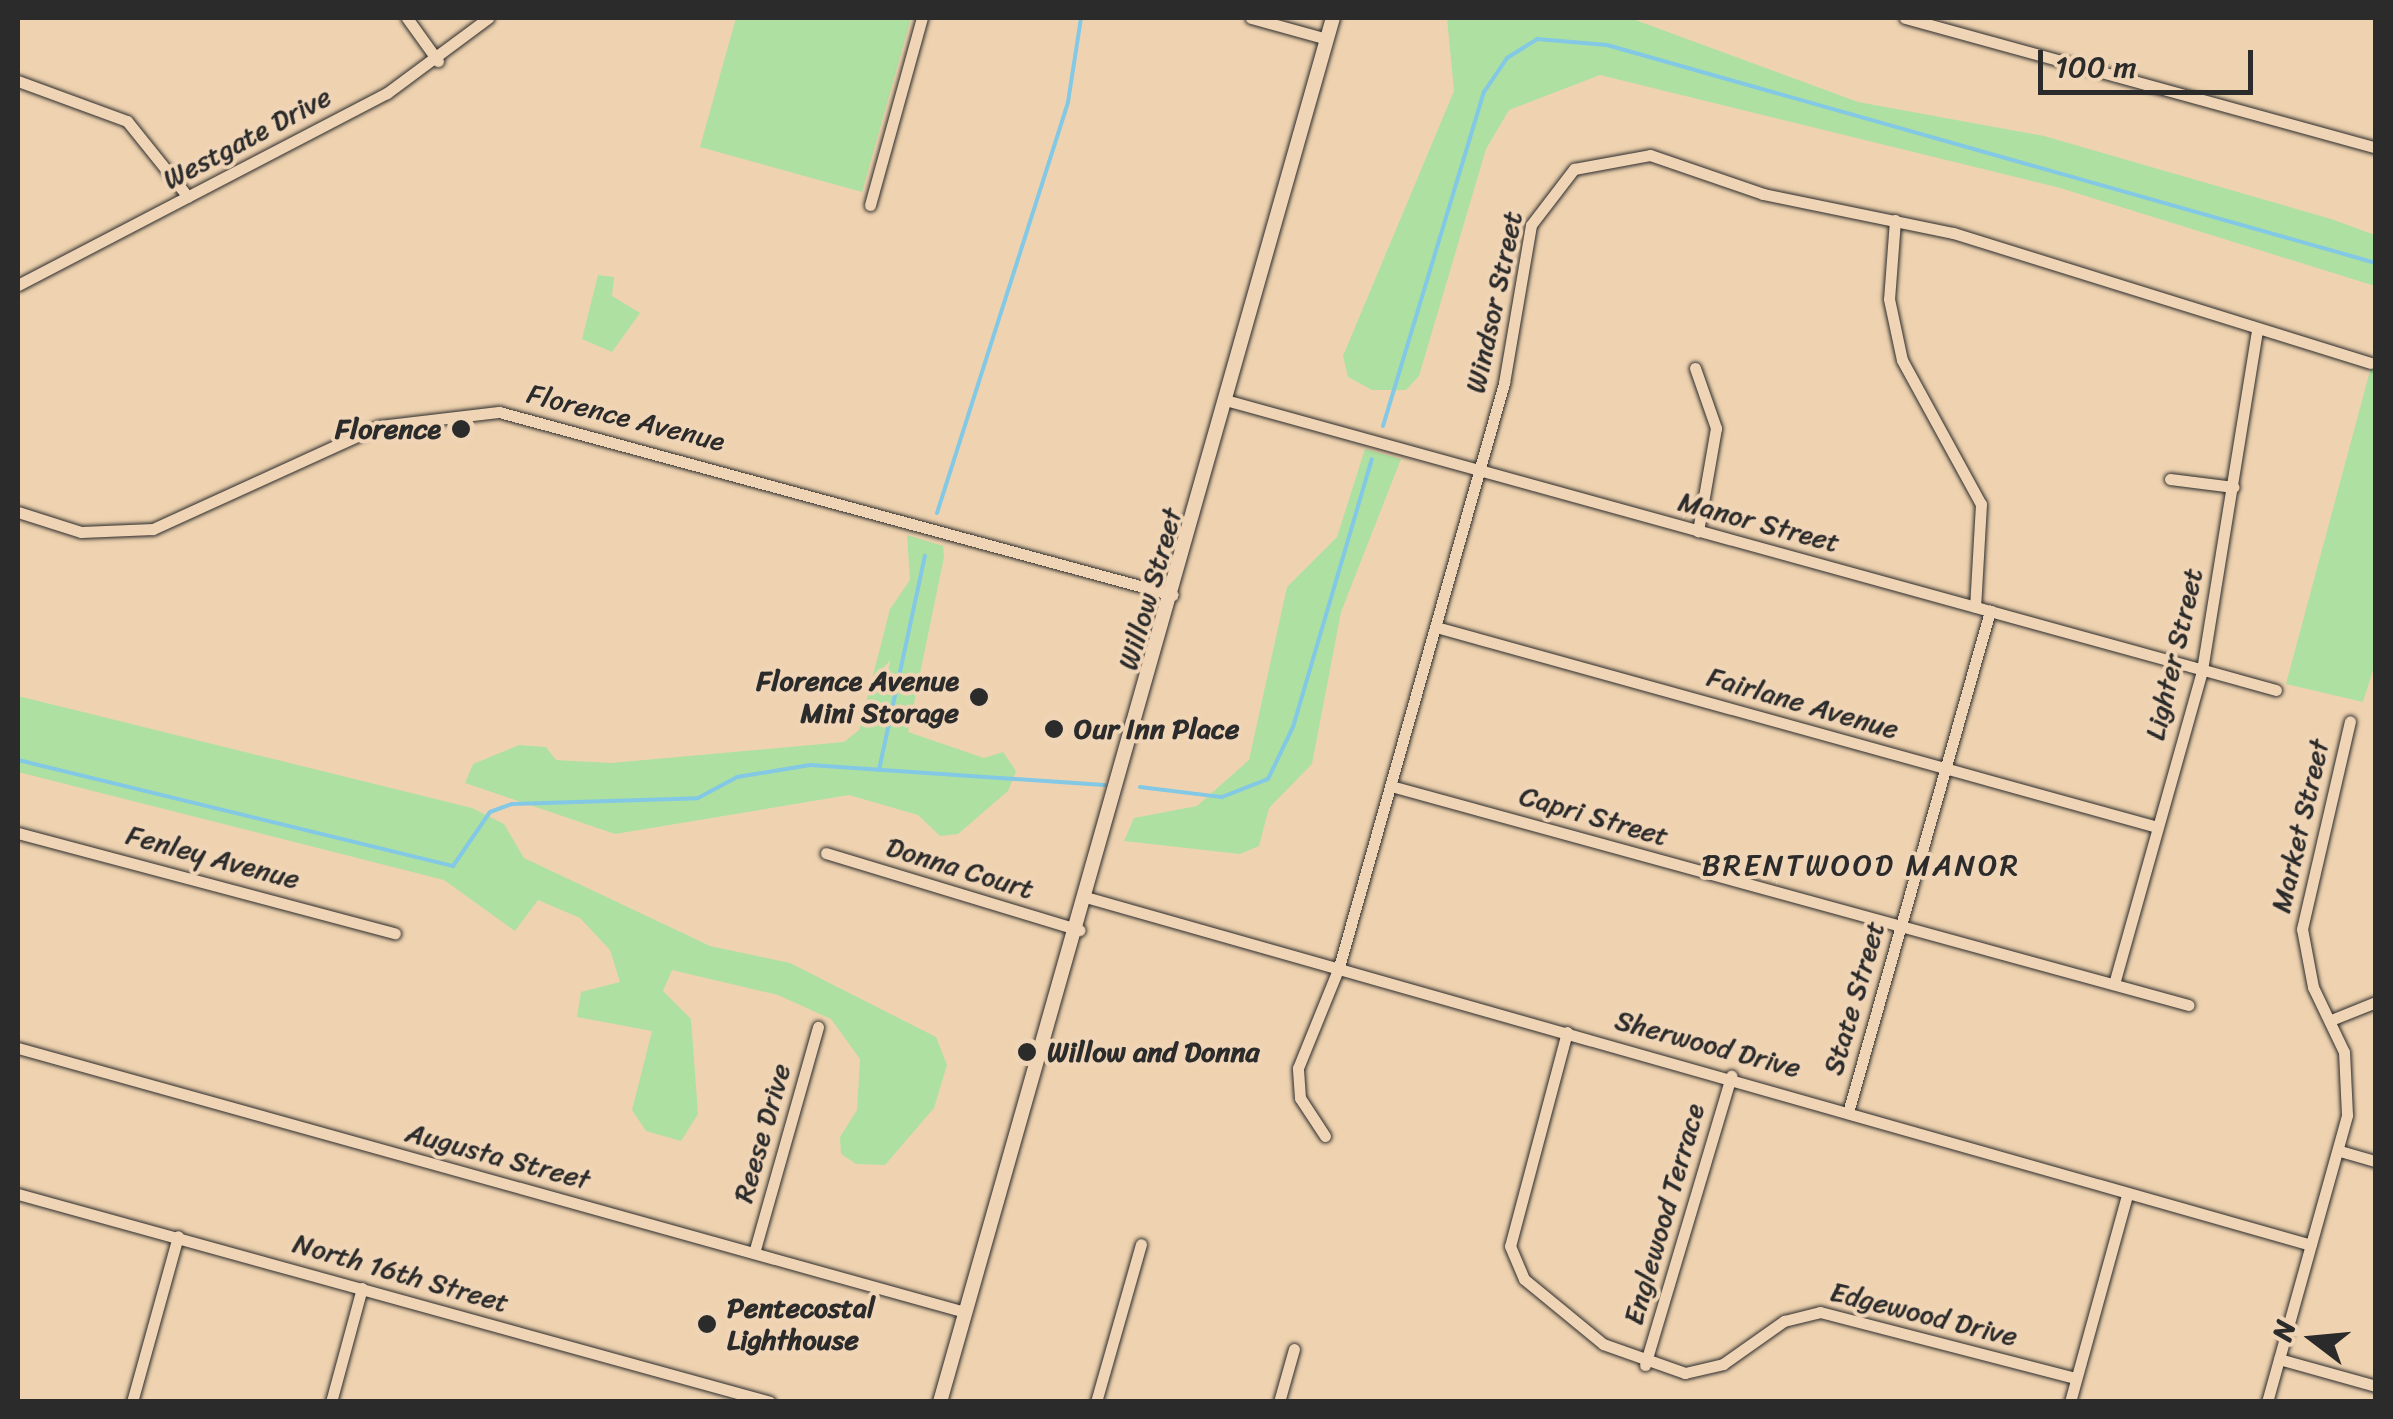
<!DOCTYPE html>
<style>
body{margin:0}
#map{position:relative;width:2393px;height:1419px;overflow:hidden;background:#efd3b0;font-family:Sriracha,sans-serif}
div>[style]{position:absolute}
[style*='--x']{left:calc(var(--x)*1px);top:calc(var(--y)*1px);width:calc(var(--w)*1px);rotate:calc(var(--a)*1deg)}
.green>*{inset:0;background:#aee0a1}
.stream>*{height:4px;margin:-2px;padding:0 2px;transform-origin:2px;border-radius:2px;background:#83c8e4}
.roads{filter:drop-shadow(0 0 2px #2b2b2b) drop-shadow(0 0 2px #2b2b2b)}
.minor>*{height:11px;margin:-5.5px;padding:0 5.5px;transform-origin:5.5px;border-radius:5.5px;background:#efd4b6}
.tertiary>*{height:14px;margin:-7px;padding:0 7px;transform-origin:7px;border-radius:7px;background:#efd4b6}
.dots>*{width:28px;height:28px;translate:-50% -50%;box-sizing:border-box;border:5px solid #efd4b6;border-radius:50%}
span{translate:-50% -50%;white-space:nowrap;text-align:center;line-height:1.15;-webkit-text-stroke:8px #efd4b6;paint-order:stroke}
.street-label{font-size:28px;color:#2b2b2b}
.poi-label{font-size:28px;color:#2b2b2b;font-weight:700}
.right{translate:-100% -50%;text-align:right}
.left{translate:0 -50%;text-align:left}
.neighbourhood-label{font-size:30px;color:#2b2b2b;letter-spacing:2.5px}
.frame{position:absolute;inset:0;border:20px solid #2b2b2b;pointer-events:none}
.north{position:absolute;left:2263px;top:1289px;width:100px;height:100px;-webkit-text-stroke:8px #efd4b6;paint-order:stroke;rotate:286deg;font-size:28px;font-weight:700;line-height:40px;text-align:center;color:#2b2b2b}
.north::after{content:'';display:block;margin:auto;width:35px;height:45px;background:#2b2b2b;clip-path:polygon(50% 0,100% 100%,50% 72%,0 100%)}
.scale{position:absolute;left:2038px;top:50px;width:215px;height:45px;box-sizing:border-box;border:5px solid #2b2b2b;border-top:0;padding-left:12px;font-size:30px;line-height:35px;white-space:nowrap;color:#2b2b2b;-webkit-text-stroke:8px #efd4b6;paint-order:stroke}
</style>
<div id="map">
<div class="green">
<i style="clip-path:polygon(736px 18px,911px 18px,862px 192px,700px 147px)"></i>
<i style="clip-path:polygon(1447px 18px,1630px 18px,1858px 102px,2044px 136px,2331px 219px,2375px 235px,2375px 286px,2060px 188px,1600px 75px,1509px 110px,1486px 149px,1419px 376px,1406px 390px,1372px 390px,1348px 377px,1343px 356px,1454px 91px)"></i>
<i style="clip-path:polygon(598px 275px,614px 277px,612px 296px,640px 313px,612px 352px,582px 339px)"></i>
<i style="clip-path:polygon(2375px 352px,2375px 664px,2363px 702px,2286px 684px)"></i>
<i style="clip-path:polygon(1365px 449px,1401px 459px,1341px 612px,1312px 764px,1269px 808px,1259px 846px,1240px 854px,1124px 841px,1134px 818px,1197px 806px,1249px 760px,1287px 587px,1337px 537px)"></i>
<i style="clip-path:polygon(907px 535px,943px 546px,944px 557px,908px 732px,984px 758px,1003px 752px,1016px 771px,1008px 791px,958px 834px,940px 836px,918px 815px,849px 795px,615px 834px,465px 783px,473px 764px,519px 745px,546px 747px,556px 760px,611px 763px,844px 742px,859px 730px,890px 609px,910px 580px)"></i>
<i style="clip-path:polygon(18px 696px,472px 808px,504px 824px,524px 858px,710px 946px,790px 963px,936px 1037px,947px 1065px,934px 1108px,885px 1165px,856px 1164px,841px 1154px,840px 1137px,857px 1110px,860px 1059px,831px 1019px,778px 995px,672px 970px,663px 991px,691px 1019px,698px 1114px,681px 1141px,646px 1131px,632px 1110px,652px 1031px,577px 1017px,581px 992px,620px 982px,610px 950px,580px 918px,538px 900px,515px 931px,444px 880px,18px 772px)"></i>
</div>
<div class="stream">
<i style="--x:1383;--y:426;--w:349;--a:-73.2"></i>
<i style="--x:1484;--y:92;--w:41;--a:-55.9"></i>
<i style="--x:1507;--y:58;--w:36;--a:-32"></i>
<i style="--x:1537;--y:39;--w:70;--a:4.9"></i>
<i style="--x:1607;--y:45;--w:799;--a:15.83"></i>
<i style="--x:937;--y:513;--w:431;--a:-72.3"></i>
<i style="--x:1068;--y:102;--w:85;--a:-81.2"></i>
<i style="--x:18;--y:760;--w:448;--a:13.7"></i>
<i style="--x:453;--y:866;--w:65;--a:-55.6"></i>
<i style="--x:490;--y:812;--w:23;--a:-20"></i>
<i style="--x:512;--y:804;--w:186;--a:-1.8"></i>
<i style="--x:698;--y:798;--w:44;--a:-28.3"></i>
<i style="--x:737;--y:777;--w:74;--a:-9.3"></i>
<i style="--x:810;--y:765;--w:295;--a:3.9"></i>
<i style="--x:879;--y:770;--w:219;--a:-77.9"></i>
<i style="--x:1140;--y:787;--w:83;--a:7"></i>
<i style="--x:1222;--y:797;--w:49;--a:-21.4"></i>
<i style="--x:1268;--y:779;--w:58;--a:-64.3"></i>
<i style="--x:1293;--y:727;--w:279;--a:-73.6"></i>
</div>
<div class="roads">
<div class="minor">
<i style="--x:407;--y:18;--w:53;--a:54.2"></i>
<i style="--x:1251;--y:18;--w:79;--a:15.4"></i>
<i style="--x:1905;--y:18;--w:489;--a:15.4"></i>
<i style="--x:18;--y:81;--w:116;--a:20.2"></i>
<i style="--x:127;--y:121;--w:97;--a:51.2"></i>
<i style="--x:870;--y:205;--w:194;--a:-74.5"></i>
<i style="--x:1895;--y:220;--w:79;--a:94.3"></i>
<i style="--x:1889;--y:299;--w:62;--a:78"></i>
<i style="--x:1902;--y:360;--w:164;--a:61.3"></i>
<i style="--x:1981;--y:504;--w:103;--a:93.3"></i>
<i style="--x:18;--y:285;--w:416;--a:-27.5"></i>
<i style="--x:387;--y:93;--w:126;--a:-36.6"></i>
<i style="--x:1695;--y:368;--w:64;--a:70.7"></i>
<i style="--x:1716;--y:428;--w:105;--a:99.9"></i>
<i style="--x:1229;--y:401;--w:1086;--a:15.43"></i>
<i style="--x:2170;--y:479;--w:64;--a:7.2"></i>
<i style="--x:18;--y:512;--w:66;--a:17.6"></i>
<i style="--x:81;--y:532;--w:72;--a:-2.4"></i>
<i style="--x:153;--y:529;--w:248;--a:-24.5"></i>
<i style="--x:379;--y:426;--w:121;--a:-6.7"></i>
<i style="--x:499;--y:412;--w:698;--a:15.19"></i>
<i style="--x:1436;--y:627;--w:748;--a:15.5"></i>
<i style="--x:1391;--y:786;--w:827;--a:15.36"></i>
<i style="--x:18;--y:833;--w:390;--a:14.9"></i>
<i style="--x:826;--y:853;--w:265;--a:16.9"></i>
<i style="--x:1089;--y:898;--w:1270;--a:15.85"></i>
<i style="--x:2114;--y:984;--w:326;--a:-74.3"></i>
<i style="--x:2202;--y:670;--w:345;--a:-80.8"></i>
<i style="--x:2331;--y:1020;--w:48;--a:-21.8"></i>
<i style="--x:1567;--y:1032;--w:221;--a:104.9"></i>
<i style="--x:1510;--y:1246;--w:36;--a:67"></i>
<i style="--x:1524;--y:1279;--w:102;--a:39.4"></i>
<i style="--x:1603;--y:1344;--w:87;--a:19.5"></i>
<i style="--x:1685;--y:1373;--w:39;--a:-13"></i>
<i style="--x:1723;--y:1364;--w:75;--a:-35.2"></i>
<i style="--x:1784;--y:1321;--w:37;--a:-14"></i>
<i style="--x:1820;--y:1312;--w:264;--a:14.5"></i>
<i style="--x:18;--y:1048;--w:983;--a:15.58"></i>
<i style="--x:1849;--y:1109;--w:518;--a:-74.19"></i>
<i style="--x:1325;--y:1136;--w:45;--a:-123.3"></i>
<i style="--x:1300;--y:1098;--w:30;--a:-94"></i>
<i style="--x:1298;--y:1068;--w:109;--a:-67.9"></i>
<i style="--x:1339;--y:967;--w:607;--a:-74.22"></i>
<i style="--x:1504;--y:383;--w:160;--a:-80.3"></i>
<i style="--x:1531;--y:225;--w:71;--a:-52.5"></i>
<i style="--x:1574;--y:169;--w:77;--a:-10.4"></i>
<i style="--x:1650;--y:155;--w:120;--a:19"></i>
<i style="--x:1763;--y:194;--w:194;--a:11.6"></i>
<i style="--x:1953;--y:233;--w:437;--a:17.3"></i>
<i style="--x:2340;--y:1151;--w:37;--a:16"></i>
<i style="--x:18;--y:1194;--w:780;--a:15.46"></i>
<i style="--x:754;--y:1253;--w:235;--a:-74.2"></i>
<i style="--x:2279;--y:1359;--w:101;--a:15.6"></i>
<i style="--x:1645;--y:1365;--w:302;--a:-73.4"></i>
<i style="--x:132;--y:1402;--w:172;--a:-74.5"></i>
<i style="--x:331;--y:1402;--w:118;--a:-74.8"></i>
<i style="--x:1096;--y:1402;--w:164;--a:-74.1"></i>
<i style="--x:1279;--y:1402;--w:55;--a:-74.2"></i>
<i style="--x:2070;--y:1402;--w:215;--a:-74.6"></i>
<i style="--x:2267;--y:1402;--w:298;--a:-74.4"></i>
<i style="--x:2347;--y:1115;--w:63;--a:-92.7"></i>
<i style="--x:2344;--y:1052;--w:72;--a:-115.5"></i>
<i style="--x:2313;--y:987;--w:59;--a:-100.7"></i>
<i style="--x:2302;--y:929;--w:213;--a:-77"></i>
</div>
<div class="tertiary">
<i style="--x:940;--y:1402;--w:1439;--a:-74.15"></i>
</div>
</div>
<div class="dots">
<i style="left:461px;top:429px;background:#2b2b2b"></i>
<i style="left:979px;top:697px;background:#2b2b2b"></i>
<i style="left:1054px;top:729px;background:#2b2b2b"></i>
<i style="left:1027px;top:1052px;background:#2b2b2b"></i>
<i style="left:707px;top:1324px;background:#2b2b2b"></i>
</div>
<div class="street-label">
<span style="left:247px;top:138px;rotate:-28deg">Westgate Drive</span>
<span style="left:1494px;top:302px;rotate:-78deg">Windsor Street</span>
<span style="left:626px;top:418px;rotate:14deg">Florence Avenue</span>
<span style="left:1759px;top:522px;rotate:15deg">Manor Street</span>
<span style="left:1150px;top:589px;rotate:-74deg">Willow Street</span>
<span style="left:2174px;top:654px;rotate:-77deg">Lighter Street</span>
<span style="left:1803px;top:703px;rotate:16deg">Fairlane Avenue</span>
<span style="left:1594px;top:816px;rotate:16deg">Capri Street</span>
<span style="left:2300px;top:826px;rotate:-77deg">Market Street</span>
<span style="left:213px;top:857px;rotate:15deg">Fenley Avenue</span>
<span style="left:960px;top:868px;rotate:17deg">Donna Court</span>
<span style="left:1854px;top:998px;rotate:-74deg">State Street</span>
<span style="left:1708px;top:1044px;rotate:15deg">Sherwood Drive</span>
<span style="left:762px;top:1133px;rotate:-74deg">Reese Drive</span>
<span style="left:498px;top:1156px;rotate:15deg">Augusta Street</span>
<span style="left:1664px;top:1214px;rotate:-74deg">Englewood Terrace</span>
<span style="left:401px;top:1273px;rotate:16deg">North 16th Street</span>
<span style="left:1924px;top:1314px;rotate:14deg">Edgewood Drive</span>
</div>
<div class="poi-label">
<span class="right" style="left:441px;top:429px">Florence</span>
<span class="right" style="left:959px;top:697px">Florence Avenue<br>Mini Storage</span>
<span class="left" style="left:1074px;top:729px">Our Inn Place</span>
<span class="left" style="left:1047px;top:1052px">Willow and Donna</span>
<span class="left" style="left:727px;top:1324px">Pentecostal<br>Lighthouse</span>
</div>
<div class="neighbourhood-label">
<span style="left:1861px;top:865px">BRENTWOOD MANOR</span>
</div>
<div class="frame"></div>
<div class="north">N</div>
<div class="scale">100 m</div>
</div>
